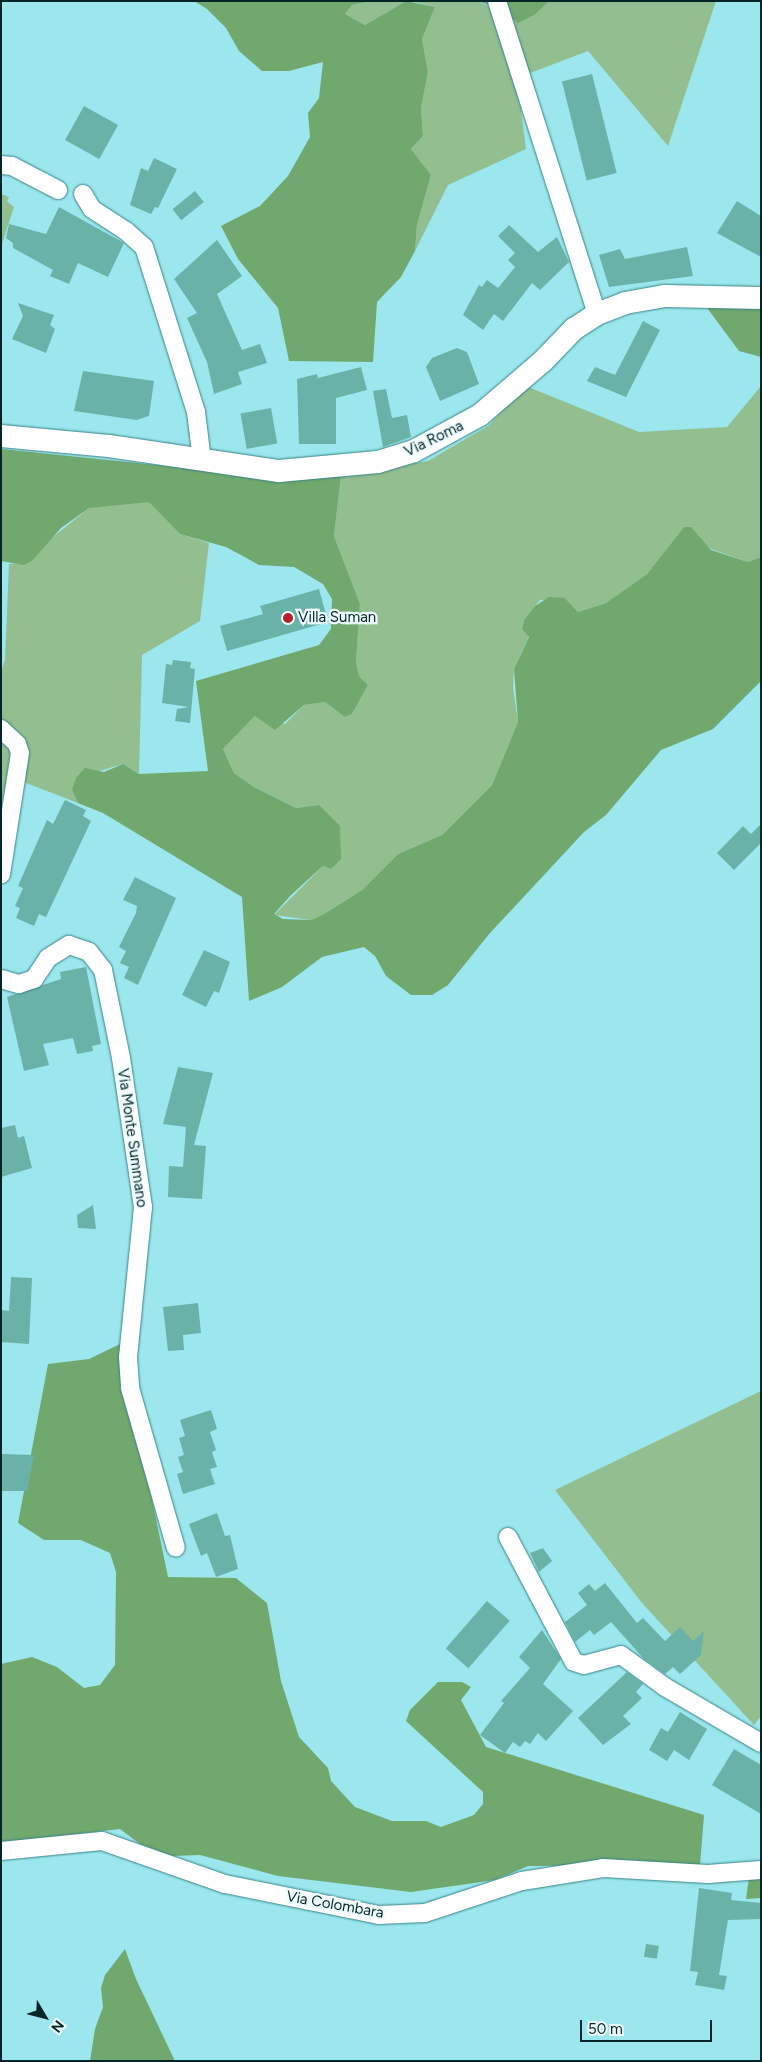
<!DOCTYPE html>
<style>
body{margin:0}
#map{position:relative;width:762px;height:2062px;overflow:hidden;background:#9be7ed;font-family:Figtree,sans-serif}
div>[style]{position:absolute}
[style*='--x']{left:calc(var(--x)*1px);top:calc(var(--y)*1px);width:calc(var(--w)*1px);rotate:calc(var(--a)*1deg)}
.green>*{inset:0;background:#93be90}
.forest>*{inset:0;background:#71a86d}
.building>*{inset:0;background:#6ab2a7;transform-origin:0 0}
.roads{filter:drop-shadow(0 0 1px #378389) drop-shadow(0 0 1px #378389)}
.minor>*{height:18px;margin:-9px;padding:0 9px;transform-origin:9px;border-radius:9px;background:#fff}
.tertiary>*{height:22px;margin:-11px;padding:0 11px;transform-origin:11px;border-radius:11px;background:#fff}
.dots>*{width:14px;height:14px;translate:-50% -50%;box-sizing:border-box;border:2px solid #eefcfd;border-radius:50%}
span{translate:-50% -50%;white-space:nowrap;text-align:center;line-height:1.15;-webkit-text-stroke:4.5px #eefcfd;paint-order:stroke}
.street-label{font-size:15px;color:#042528}
.poi-label{font-size:15px;color:#042528}
.left{translate:0 -50%;text-align:left}
.frame{position:absolute;inset:0;border:2px solid #042528;pointer-events:none}
.north{position:absolute;left:20px;top:1992px;width:50px;height:50px;-webkit-text-stroke:4px #eefcfd;paint-order:stroke;rotate:127deg;font-size:14px;font-weight:700;line-height:20px;text-align:center;color:#042528}
.north::after{content:'';display:block;margin:auto;width:18px;height:22px;background:#042528;clip-path:polygon(50% 0,100% 100%,50% 72%,0 100%)}
.scale{position:absolute;left:580px;top:2020px;width:132px;height:22px;box-sizing:border-box;border:2px solid #042528;border-top:0;padding-left:6px;font-size:15px;line-height:18px;white-space:nowrap;color:#042528;-webkit-text-stroke:4px #eefcfd;paint-order:stroke}
</style>
<div id="map">
<div class="green">
<i style="clip-path:polygon(372px 1px,406px 1px,365px 25px,345px 14px,352px 5px)"></i>
<i style="clip-path:polygon(411px 1px,478px 1px,492px 8px,549px 1px,716px 1px,668px 146px,588px 51px,517px 78px,526px 149px,448px 185px,415px 251px,417px 225px,431px 175px,411px 149px,423px 136px,421px 108px,428px 72px,422px 39px,435px 7px)"></i>
<i style="clip-path:polygon(1px 194px,9px 197px,7px 201px,14px 207px,1px 247px)"></i>
<i style="clip-path:polygon(526px 386px,639px 432px,727px 427px,761px 386px,761px 557px,748px 562px,711px 549px,684px 527px,647px 574px,606px 603px,578px 612px,565px 598px,540px 600px,524px 620px,522px 629px,529px 636px,514px 669px,513px 688px,518px 722px,492px 785px,442px 835px,398px 854px,362px 890px,324px 914px,311px 920px,274px 915px,323px 866px,331px 869px,319px 805px,296px 808px,254px 787px,234px 773px,223px 749px,255px 716px,285px 724px,304px 705px,325px 702px,345px 717px,352px 714px,368px 685px,359px 676px,356px 663px,360px 604px,334px 536px,341px 476px,428px 461px,488px 426px)"></i>
<i style="clip-path:polygon(131px 501px,150px 502px,180px 534px,209px 543px,200px 621px,142px 655px,139px 774px,123px 764px,96px 772px,72px 790px,78px 803px,8px 776px,1px 809px,1px 672px,5px 660px,9px 564px,21px 563px,89px 508px)"></i>
<i style="clip-path:polygon(761px 1391px,761px 1716px,754px 1725px,642px 1603px,555px 1490px)"></i>
</div>
<div class="forest">
<i style="clip-path:polygon(194px 1px,372px 1px,352px 5px,345px 14px,365px 25px,406px 1px,435px 7px,422px 39px,428px 72px,421px 108px,423px 136px,411px 149px,431px 175px,417px 225px,415px 251px,401px 277px,377px 302px,373px 362px,289px 361px,278px 308px,238px 259px,221px 226px,260px 206px,288px 176px,310px 137px,308px 113px,319px 98px,323px 62px,289px 71px,262px 71px,239px 51px,226px 28px,207px 9px)"></i>
<i style="clip-path:polygon(478px 1px,549px 1px,534px 15px,518px 23px,502px 10px)"></i>
<i style="clip-path:polygon(702px 301px,761px 305px,761px 357px,739px 351px)"></i>
<i style="clip-path:polygon(1px 449px,273px 477px,341px 476px,334px 536px,360px 604px,356px 663px,359px 676px,368px 685px,352px 714px,345px 717px,325px 702px,304px 705px,275px 730px,255px 716px,223px 749px,234px 773px,254px 787px,296px 808px,319px 805px,340px 826px,341px 859px,331px 869px,323px 866px,291px 895px,274px 914px,283px 919px,311px 920px,324px 914px,362px 890px,398px 854px,442px 835px,492px 785px,518px 722px,514px 669px,529px 637px,522px 629px,524px 620px,535px 606px,549px 597px,565px 598px,578px 612px,606px 603px,647px 574px,684px 527px,691px 527px,711px 550px,748px 562px,761px 557px,761px 681px,713px 729px,661px 750px,606px 815px,584px 832px,490px 933px,448px 985px,432px 995px,411px 995px,386px 976px,375px 956px,364px 947px,322px 957px,282px 987px,249px 1001px,242px 897px,103px 813px,78px 803px,72px 790px,76px 778px,85px 768px,104px 772px,123px 764px,139px 774px,208px 771px,196px 681px,319px 645px,331px 629px,332px 599px,323px 584px,294px 567px,259px 565px,226px 547px,180px 534px,149px 502px,89px 508px,61px 528px,32px 561px,24px 565px,1px 561px)"></i>
<i style="clip-path:polygon(120px 1344px,168px 1577px,236px 1578px,267px 1603px,281px 1681px,299px 1737px,328px 1768px,331px 1781px,355px 1807px,392px 1821px,426px 1821px,441px 1827px,474px 1815px,483px 1804px,483px 1792px,406px 1721px,410px 1710px,438px 1682px,462px 1682px,471px 1687px,461px 1700px,486px 1747px,704px 1815px,700px 1865px,528px 1866px,495px 1880px,411px 1892px,278px 1876px,200px 1855px,172px 1856px,140px 1844px,120px 1829px,51px 1837px,1px 1851px,1px 1664px,32px 1657px,57px 1667px,84px 1688px,100px 1685px,115px 1665px,116px 1572px,110px 1553px,81px 1540px,44px 1540px,18px 1523px,48px 1364px,89px 1359px)"></i>
<i style="clip-path:polygon(761px 1869px,761px 1898px,746px 1899px,750px 1870px)"></i>
<i style="clip-path:polygon(125px 1949px,136px 1979px,175px 2061px,90px 2061px,95px 2029px,103px 2007px,101px 1988px,105px 1975px)"></i>
</div>
<div class="building">
<i style="left:592px;top:74px;width:102px;height:31px;rotate:76deg"></i>
<i style="left:84px;top:106px;width:39px;height:39px;rotate:29deg"></i>
<i style="clip-path:polygon(154px 158px,177px 169px,158px 208px,155px 207px,151px 214px,130px 205px,141px 168px,148px 171px)"></i>
<i style="left:195px;top:191px;width:14px;height:29px;rotate:51deg"></i>
<i style="clip-path:polygon(737px 201px,761px 216px,761px 257px,717px 233px)"></i>
<i style="clip-path:polygon(59px 207px,124px 243px,108px 277px,78px 263px,69px 284px,50px 276px,53px 270px,13px 248px,13px 243px,6px 238px,9px 224px,46px 234px)"></i>
<i style="clip-path:polygon(509px 225px,538px 252px,557px 237px,569px 262px,540px 290px,532px 283px,503px 321px,494px 314px,483px 330px,463px 315px,479px 285px,482px 287px,487px 280px,498px 288px,515px 267px,508px 260px,515px 253px,498px 236px)"></i>
<i style="clip-path:polygon(217px 240px,242px 276px,217px 294px,242px 350px,260px 344px,267px 363px,238px 372px,242px 384px,214px 394px,207px 362px,187px 318px,197px 313px,174px 279px)"></i>
<i style="clip-path:polygon(687px 247px,693px 276px,609px 287px,599px 255px,620px 249px,625px 259px)"></i>
<i style="clip-path:polygon(18px 303px,54px 315px,50px 325px,55px 329px,46px 353px,12px 339px,23px 316px)"></i>
<i style="clip-path:polygon(643px 321px,660px 330px,626px 397px,587px 381px,595px 367px,615px 375px)"></i>
<i style="clip-path:polygon(457px 348px,467px 352px,479px 384px,440px 401px,426px 367px,432px 358px)"></i>
<i style="clip-path:polygon(361px 367px,367px 390px,336px 398px,336px 444px,299px 444px,297px 379px,317px 374px,318px 378px)"></i>
<i style="clip-path:polygon(83px 371px,154px 381px,149px 416px,137px 420px,74px 411px)"></i>
<i style="clip-path:polygon(386px 389px,392px 418px,407px 415px,411px 437px,383px 447px,373px 391px)"></i>
<i style="left:271px;top:408px;width:36px;height:31px;rotate:80deg"></i>
<i style="clip-path:polygon(319px 589px,328px 622px,227px 651px,220px 626px,263px 614px,260px 606px)"></i>
<i style="clip-path:polygon(173px 660px,191px 662px,190px 668px,195px 669px,190px 723px,175px 721px,177px 709px,189px 707px,162px 703px,166px 664px,172px 665px)"></i>
<i style="clip-path:polygon(65px 800px,86px 810px,83px 816px,91px 821px,46px 917px,39px 914px,34px 926px,16px 918px,20px 908px,15px 906px,23px 888px,18px 886px,47px 820px,53px 824px)"></i>
<i style="clip-path:polygon(761px 824px,761px 843px,734px 870px,717px 853px,743px 826px,751px 834px)"></i>
<i style="clip-path:polygon(135px 877px,176px 898px,138px 985px,124px 978px,129px 967px,120px 963px,126px 951px,119px 947px,136px 913px,137px 906px,123px 900px)"></i>
<i style="clip-path:polygon(204px 950px,230px 962px,219px 993px,214px 991px,206px 1007px,182px 995px)"></i>
<i style="clip-path:polygon(86px 967px,101px 1044px,92px 1046px,93px 1051px,77px 1054px,73px 1038px,43px 1044px,49px 1065px,24px 1071px,7px 997px,61px 979px,60px 972px)"></i>
<i style="clip-path:polygon(178px 1067px,213px 1073px,194px 1145px,206px 1146px,202px 1199px,168px 1197px,169px 1166px,183px 1167px,186px 1127px,163px 1124px)"></i>
<i style="clip-path:polygon(15px 1125px,18px 1138px,24px 1136px,32px 1168px,1px 1177px,1px 1128px)"></i>
<i style="clip-path:polygon(93px 1205px,96px 1229px,78px 1228px,77px 1215px)"></i>
<i style="clip-path:polygon(11px 1277px,32px 1278px,29px 1344px,1px 1342px,1px 1310px,9px 1311px)"></i>
<i style="clip-path:polygon(198px 1303px,201px 1333px,183px 1335px,184px 1350px,168px 1351px,163px 1307px)"></i>
<i style="clip-path:polygon(211px 1410px,217px 1429px,210px 1432px,216px 1450px,212px 1452px,217px 1467px,210px 1469px,215px 1484px,183px 1494px,177px 1474px,183px 1472px,178px 1457px,184px 1455px,179px 1438px,185px 1436px,180px 1420px)"></i>
<i style="clip-path:polygon(1px 1454px,34px 1455px,27px 1491px,1px 1491px)"></i>
<i style="clip-path:polygon(217px 1513px,225px 1536px,230px 1535px,238px 1569px,216px 1577px,207px 1553px,201px 1556px,189px 1524px)"></i>
<i style="clip-path:polygon(543px 1548px,552px 1561px,539px 1572px,530px 1553px)"></i>
<i style="clip-path:polygon(605px 1583px,637px 1623px,643px 1618px,665px 1641px,680px 1627px,693px 1641px,704px 1631px,701px 1655px,680px 1674px,673px 1667px,665px 1674px,644px 1659px,611px 1622px,594px 1635px,590px 1630px,575px 1642px,565px 1622px,587px 1605px,578px 1593px,589px 1584px,595px 1591px)"></i>
<i style="left:487px;top:1601px;width:30px;height:63px;rotate:41deg"></i>
<i style="clip-path:polygon(542px 1630px,561px 1659px,543px 1684px,573px 1711px,546px 1741px,538px 1733px,530px 1744px,525px 1741px,520px 1747px,513px 1742px,505px 1753px,480px 1735px,504px 1703px,501px 1701px,530px 1668px,519px 1657px)"></i>
<i style="clip-path:polygon(627px 1672px,643px 1684px,636px 1692px,642px 1698px,623px 1716px,631px 1724px,603px 1745px,578px 1718px)"></i>
<i style="clip-path:polygon(680px 1712px,707px 1729px,689px 1760px,674px 1750px,667px 1761px,649px 1750px,661px 1728px,668px 1732px)"></i>
<i style="clip-path:polygon(734px 1749px,761px 1765px,761px 1814px,712px 1785px)"></i>
<i style="clip-path:polygon(699px 1888px,732px 1893px,731px 1900px,761px 1903px,761px 1919px,728px 1920px,719px 1975px,727px 1976px,724px 1990px,695px 1985px,698px 1972px,690px 1971px)"></i>
<i style="left:646px;top:1944px;width:13px;height:13px;rotate:9deg"></i>
</div>
<div class="roads">
<div class="minor">
<i style="--x:497;--y:1;--w:329;--a:72.3"></i>
<i style="--x:1;--y:165;--w:11;--a:5"></i>
<i style="--x:12;--y:166;--w:52;--a:27.6"></i>
<i style="--x:83;--y:194;--w:17;--a:59"></i>
<i style="--x:92;--y:209;--w:40;--a:32.9"></i>
<i style="--x:126;--y:231;--w:24;--a:42"></i>
<i style="--x:144;--y:247;--w:173;--a:72.5"></i>
<i style="--x:196;--y:412;--w:48;--a:82.9"></i>
<i style="--x:1;--y:729;--w:22;--a:43"></i>
<i style="--x:17;--y:744;--w:9;--a:72"></i>
<i style="--x:20;--y:753;--w:123;--a:98.9"></i>
<i style="--x:1;--y:979;--w:19;--a:16"></i>
<i style="--x:19;--y:984;--w:16;--a:-18"></i>
<i style="--x:34;--y:979;--w:25;--a:-56"></i>
<i style="--x:48;--y:958;--w:25;--a:-32"></i>
<i style="--x:69;--y:945;--w:21;--a:19"></i>
<i style="--x:89;--y:952;--w:23;--a:52"></i>
<i style="--x:103;--y:970;--w:90;--a:78.4"></i>
<i style="--x:121;--y:1058;--w:151;--a:81.6"></i>
<i style="--x:143;--y:1207;--w:151;--a:95.7"></i>
<i style="--x:128;--y:1357;--w:31;--a:86"></i>
<i style="--x:130;--y:1388;--w:166;--a:74"></i>
<i style="--x:508;--y:1537;--w:141;--a:62.2"></i>
<i style="--x:574;--y:1662;--w:10;--a:17"></i>
<i style="--x:584;--y:1665;--w:38;--a:-15"></i>
<i style="--x:621;--y:1655;--w:54;--a:36"></i>
<i style="--x:665;--y:1687;--w:111;--a:30.3"></i>
<i style="--x:1;--y:1851;--w:101;--a:-5.7"></i>
<i style="--x:102;--y:1841;--w:130;--a:19.3"></i>
<i style="--x:225;--y:1884;--w:157;--a:11.4"></i>
<i style="--x:379;--y:1915;--w:46;--a:-2.5"></i>
<i style="--x:425;--y:1913;--w:102;--a:-18.3"></i>
<i style="--x:522;--y:1881;--w:82;--a:-9.1"></i>
<i style="--x:603;--y:1868;--w:105;--a:3.3"></i>
<i style="--x:708;--y:1874;--w:53;--a:-4.3"></i>
</div>
<div class="tertiary">
<i style="--x:1;--y:436;--w:108;--a:5.3"></i>
<i style="--x:109;--y:446;--w:172;--a:8.4"></i>
<i style="--x:279;--y:471;--w:99;--a:-5.2"></i>
<i style="--x:378;--y:462;--w:38;--a:-17"></i>
<i style="--x:414;--y:451;--w:75;--a:-28.6"></i>
<i style="--x:480;--y:415;--w:83;--a:-40.6"></i>
<i style="--x:543;--y:361;--w:45;--a:-45.9"></i>
<i style="--x:574;--y:329;--w:27;--a:-33"></i>
<i style="--x:597;--y:314;--w:30;--a:-21"></i>
<i style="--x:625;--y:303;--w:41;--a:-9.9"></i>
<i style="--x:665;--y:296;--w:96;--a:1.2"></i>
</div>
</div>
<div class="dots">
<i style="left:288px;top:618px;background:#b2202d"></i>
</div>
<div class="street-label">
<span style="left:434px;top:439px;rotate:-26deg">Via Roma</span>
<span style="left:132px;top:1138px;rotate:82deg">Via Monte Summano</span>
<span style="left:335px;top:1905px;rotate:10deg">Via Colombara</span>
</div>
<div class="poi-label">
<span class="left" style="left:298px;top:618px">Villa Suman</span>
</div>
<div class="frame"></div>
<div class="north">N</div>
<div class="scale">50 m</div>
</div>
